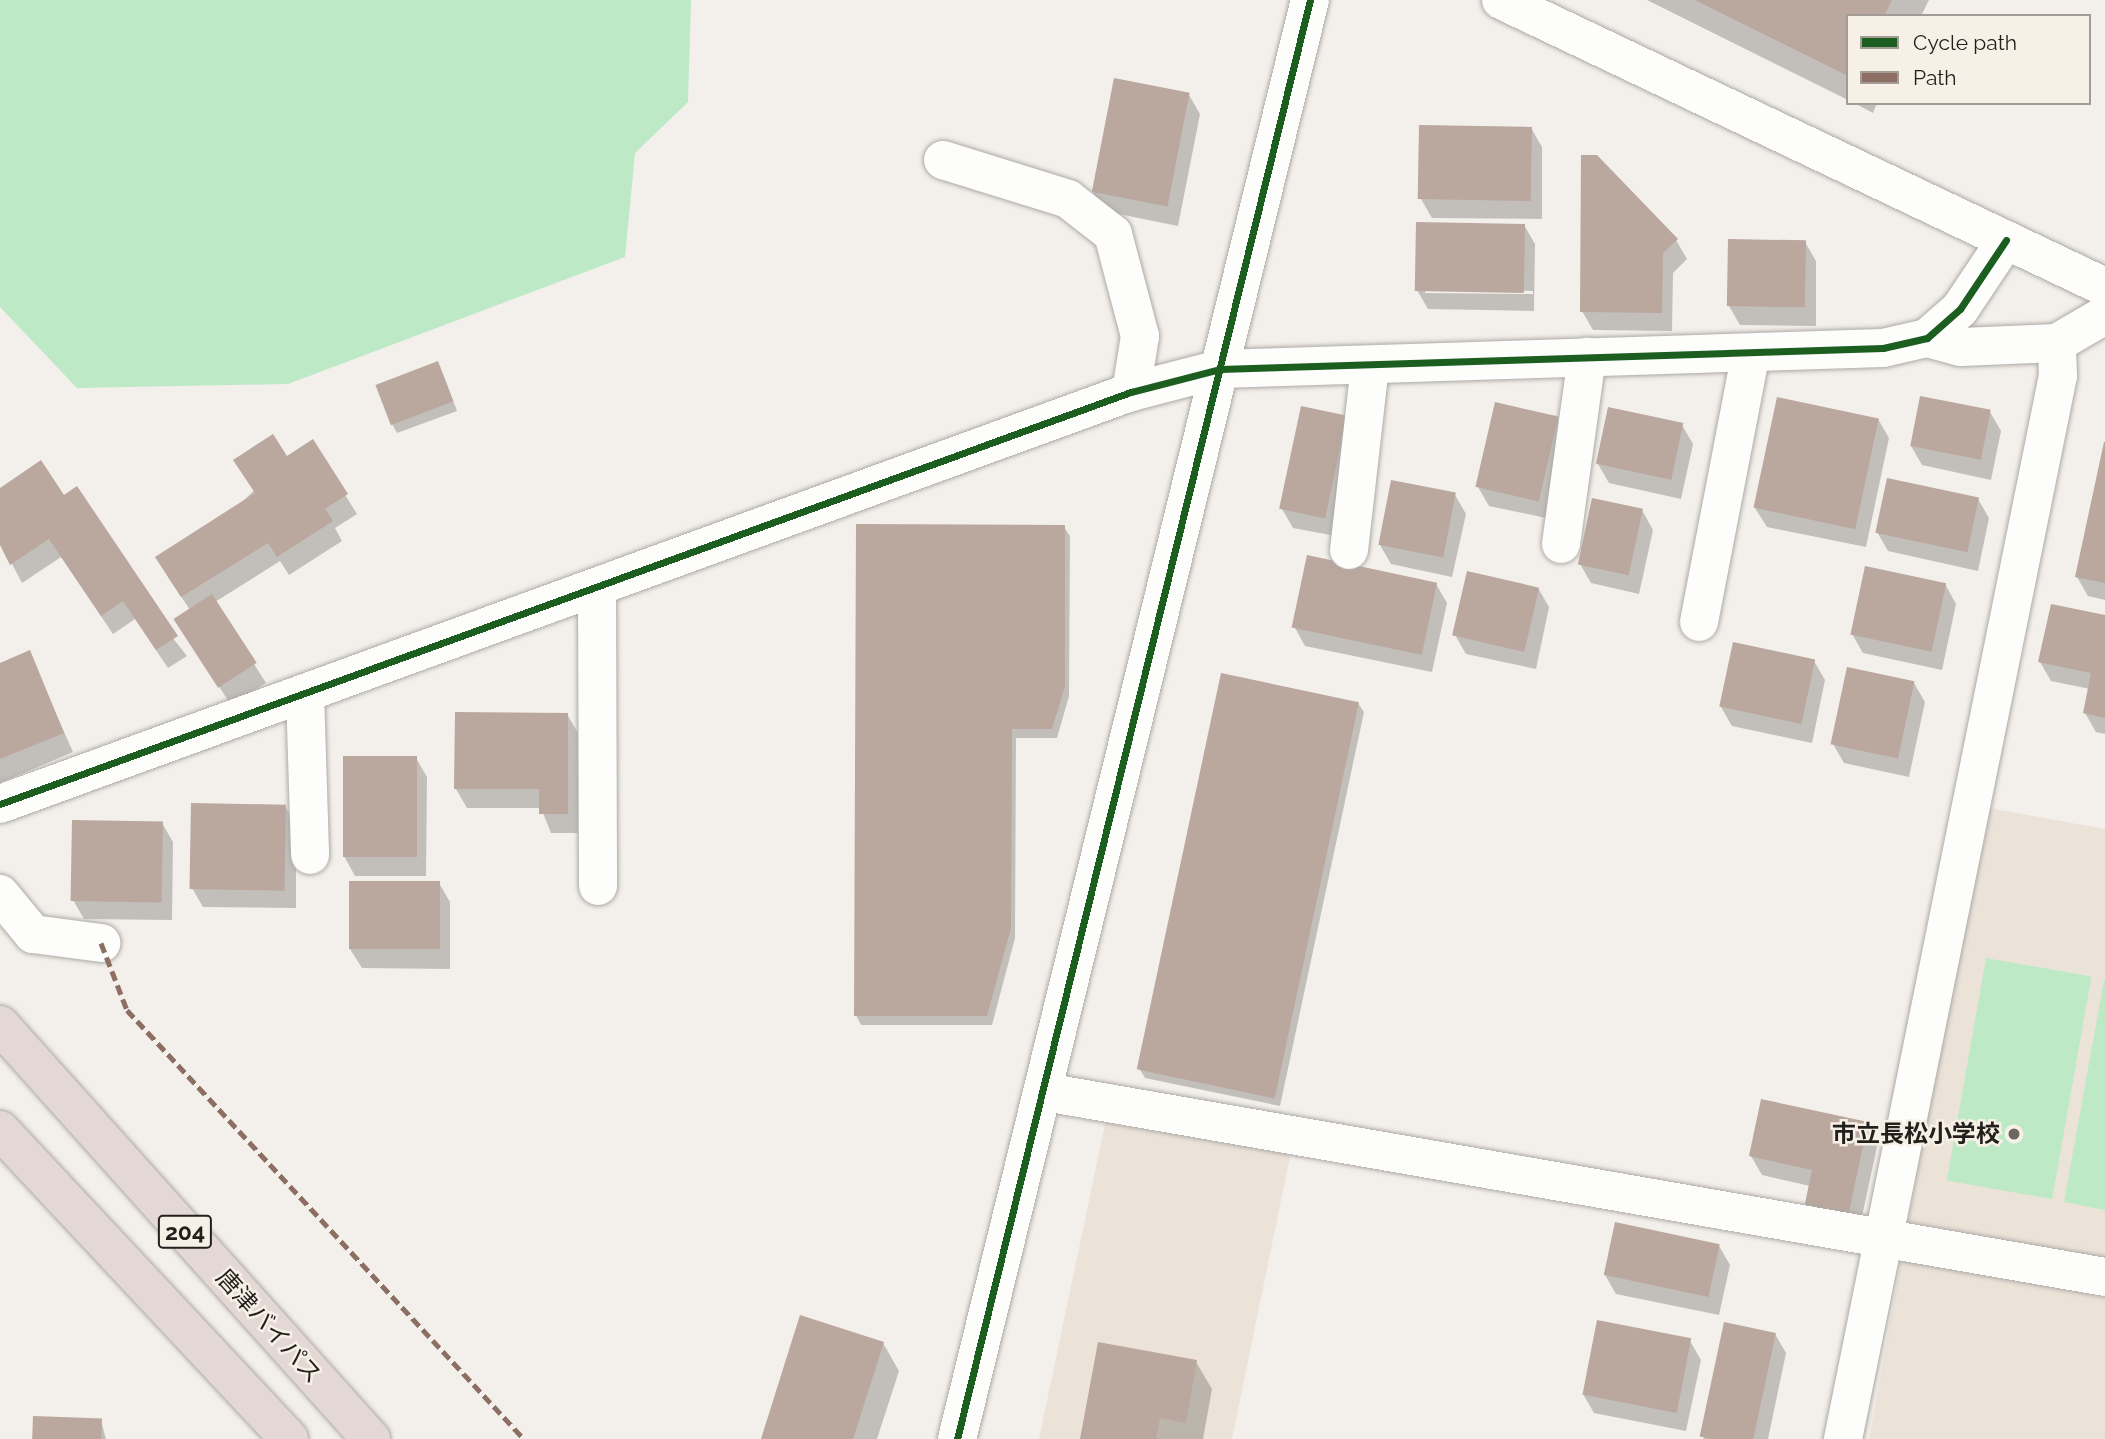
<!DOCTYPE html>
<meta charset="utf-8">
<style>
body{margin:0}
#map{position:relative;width:2105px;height:1439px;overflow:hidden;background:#f3efea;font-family:Raleway,"Noto Sans JP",sans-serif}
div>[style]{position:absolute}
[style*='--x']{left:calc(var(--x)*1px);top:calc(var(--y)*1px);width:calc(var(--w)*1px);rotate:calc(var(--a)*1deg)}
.built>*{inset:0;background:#ece3d8}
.green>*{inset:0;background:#bde9c7;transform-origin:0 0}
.shadow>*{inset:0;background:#0003}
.building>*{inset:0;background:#baa79e;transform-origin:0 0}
.roads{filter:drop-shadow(0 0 2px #adaaa6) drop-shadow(0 0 2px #adaaa6)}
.minor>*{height:38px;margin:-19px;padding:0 19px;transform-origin:19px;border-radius:19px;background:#fdfdfc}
.highway>*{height:38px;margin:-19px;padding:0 19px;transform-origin:19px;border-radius:19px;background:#e4d8d6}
.quiet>*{height:5px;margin-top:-2.5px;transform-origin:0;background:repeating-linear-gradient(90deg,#8d6e63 0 10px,transparent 0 15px)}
.cycleway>*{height:7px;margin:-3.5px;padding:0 3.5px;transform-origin:3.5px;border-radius:3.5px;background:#1b5e20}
.dots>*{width:19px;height:19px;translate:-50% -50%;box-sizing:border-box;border:4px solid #f7f0e6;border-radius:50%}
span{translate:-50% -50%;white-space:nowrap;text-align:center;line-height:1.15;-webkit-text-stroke:5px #f7f0e6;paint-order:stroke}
.shield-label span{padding:2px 5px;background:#f7f0e6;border:2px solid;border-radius:5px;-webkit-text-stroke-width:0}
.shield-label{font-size:23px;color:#221f1c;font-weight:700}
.poi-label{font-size:24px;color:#221f1c;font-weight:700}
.right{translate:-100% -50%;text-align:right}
.street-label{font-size:24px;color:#221f1c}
.legend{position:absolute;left:1846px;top:14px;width:245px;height:91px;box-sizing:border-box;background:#f7f0e6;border:2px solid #a29c95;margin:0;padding:9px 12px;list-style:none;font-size:21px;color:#221f1c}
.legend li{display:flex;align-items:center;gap:14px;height:35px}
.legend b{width:35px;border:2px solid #a29c95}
</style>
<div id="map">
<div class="built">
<i style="clip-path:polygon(1983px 807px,2105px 829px,2105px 1439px,1869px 1439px)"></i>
<i style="clip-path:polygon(1107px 1115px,1292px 1147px,1232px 1439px,1039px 1439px)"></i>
</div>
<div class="green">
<i style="clip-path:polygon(0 0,691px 0,688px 102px,635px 153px,625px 257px,288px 384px,77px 388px,0 307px)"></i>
<i style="left:1986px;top:958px;width:107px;height:226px;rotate:10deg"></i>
<i style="clip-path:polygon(2104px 980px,2105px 980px,2105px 1210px,2064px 1202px)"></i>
</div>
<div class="shadow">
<i style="clip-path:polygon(1647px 0,1929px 0,1921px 16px,1848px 16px,1848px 100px)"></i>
<i style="clip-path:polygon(1189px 95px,1200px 114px,1178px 226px,1104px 211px,1093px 192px)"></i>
<i style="clip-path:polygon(1854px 103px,1877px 103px,1873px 113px)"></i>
<i style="clip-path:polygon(1531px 128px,1542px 147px,1542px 219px,1432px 218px,1421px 199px)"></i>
<i style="clip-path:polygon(evenodd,1524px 225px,1535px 244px,1534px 311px,1428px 309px,1417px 290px,1524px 225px,1425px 289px,1533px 291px,1533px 294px,1425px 293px,1425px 289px)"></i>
<i style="clip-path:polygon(1676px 240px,1687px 259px,1673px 273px,1672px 331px,1593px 330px,1582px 311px)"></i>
<i style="clip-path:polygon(1805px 242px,1816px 261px,1816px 326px,1740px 325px,1729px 306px)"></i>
<i style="clip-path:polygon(442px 372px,457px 411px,397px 433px,392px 424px)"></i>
<i style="clip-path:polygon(1990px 412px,2001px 431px,1991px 480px,1922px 465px,1911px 446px)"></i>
<i style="clip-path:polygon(1346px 417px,1336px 536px,1293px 528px,1282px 509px)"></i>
<i style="clip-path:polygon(1557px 417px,1568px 436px,1551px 519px,1489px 506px,1478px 487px)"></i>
<i style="clip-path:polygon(1878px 419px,1889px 438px,1866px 547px,1767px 527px,1755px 508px)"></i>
<i style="clip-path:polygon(1682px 425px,1693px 444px,1681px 499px,1609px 483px,1598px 464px)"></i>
<i style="clip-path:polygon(312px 442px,357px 514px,335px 528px,342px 541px,289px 575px,280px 561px,215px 602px,266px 683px,231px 705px,187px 637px,190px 610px,168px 577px,286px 458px)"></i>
<i style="clip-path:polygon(2105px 445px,2105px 600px,2088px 596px,2077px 577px)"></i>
<i style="clip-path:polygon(0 490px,63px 498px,187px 656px,168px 668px,135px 619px,113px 634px,61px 557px,22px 583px,0 541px)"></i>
<i style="clip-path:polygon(1455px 495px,1466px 514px,1452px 577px,1391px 564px,1380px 545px)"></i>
<i style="clip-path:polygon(1978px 499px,1989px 518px,1978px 571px,1888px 551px,1877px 532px)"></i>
<i style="clip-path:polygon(1642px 510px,1653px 530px,1639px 594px,1591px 583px,1580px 564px)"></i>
<i style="clip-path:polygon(1064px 527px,1070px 536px,1069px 696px,1057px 738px,1016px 738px,1015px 938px,992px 1025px,861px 1025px,856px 1015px)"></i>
<i style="clip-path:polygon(1436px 584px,1447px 603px,1432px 672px,1305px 646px,1294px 626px)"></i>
<i style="clip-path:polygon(1945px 584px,1956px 604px,1942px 670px,1863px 653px,1852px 634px)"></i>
<i style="clip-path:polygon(1538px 588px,1549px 607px,1536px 669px,1466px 654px,1455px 635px)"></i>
<i style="clip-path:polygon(2105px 617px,2105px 734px,2096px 732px,2085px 713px,2090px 689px,2051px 681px,2040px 662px)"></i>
<i style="clip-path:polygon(29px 653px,73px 752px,0 783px,0 665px)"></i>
<i style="clip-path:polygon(1814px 661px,1825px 680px,1812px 743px,1732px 726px,1721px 707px)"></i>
<i style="clip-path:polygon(1914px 683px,1925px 702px,1909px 777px,1844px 763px,1833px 744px)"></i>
<i style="clip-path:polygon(1358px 703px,1364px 712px,1280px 1106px,1145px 1078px,1139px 1068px)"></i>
<i style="clip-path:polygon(567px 714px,578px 733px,578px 833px,551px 833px,541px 808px,467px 808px,456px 789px)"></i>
<i style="clip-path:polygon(416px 758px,427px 777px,426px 876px,355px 876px,344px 856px)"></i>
<i style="clip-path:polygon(285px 806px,296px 825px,296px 908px,203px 907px,192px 888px)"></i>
<i style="clip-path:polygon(162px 823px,173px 842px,172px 920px,84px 919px,73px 900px)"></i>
<i style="clip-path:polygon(439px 883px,450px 902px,450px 969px,362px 968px,350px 949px)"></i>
<i style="clip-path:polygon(1867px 1123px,1878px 1142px,1858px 1235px,1810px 1186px,1762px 1175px,1751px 1156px)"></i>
<i style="clip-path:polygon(1719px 1246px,1730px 1265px,1719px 1315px,1616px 1294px,1605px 1275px)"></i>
<i style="clip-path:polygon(1775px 1334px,1786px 1353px,1768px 1439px,1703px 1439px)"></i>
<i style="clip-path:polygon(1690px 1341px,1701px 1360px,1686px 1431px,1594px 1413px,1583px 1394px)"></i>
<i style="clip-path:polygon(883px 1343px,899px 1371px,877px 1439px,763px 1439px)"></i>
<i style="clip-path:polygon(1196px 1362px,1212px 1389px,1203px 1439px,1082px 1439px)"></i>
<i style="clip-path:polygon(101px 1421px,106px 1439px,34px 1439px)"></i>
</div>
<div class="building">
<i style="clip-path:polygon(1695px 0,1892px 0,1884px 16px,1848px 16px,1848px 76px)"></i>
<i style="left:1114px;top:78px;width:77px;height:116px;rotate:11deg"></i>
<i style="left:1419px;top:125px;width:113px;height:74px;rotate:1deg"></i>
<i style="clip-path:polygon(1581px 155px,1597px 155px,1678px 239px,1663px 253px,1662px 313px,1580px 312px)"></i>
<i style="left:1416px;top:222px;width:109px;height:69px;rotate:1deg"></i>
<i style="left:1728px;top:239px;width:78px;height:67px;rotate:1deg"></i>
<i style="left:438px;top:361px;width:43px;height:67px;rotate:69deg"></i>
<i style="left:1920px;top:396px;width:72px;height:51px;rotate:11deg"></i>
<i style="left:1777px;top:397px;width:104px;height:113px;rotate:12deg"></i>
<i style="left:1495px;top:402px;width:65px;height:87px;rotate:13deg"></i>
<i style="left:1301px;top:406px;width:47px;height:105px;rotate:12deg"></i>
<i style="left:1608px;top:407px;width:77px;height:58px;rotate:12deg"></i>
<i style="clip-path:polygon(273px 434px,287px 456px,313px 439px,348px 494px,325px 509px,333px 521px,277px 557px,268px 543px,181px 597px,155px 557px,255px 493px,233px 460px)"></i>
<i style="clip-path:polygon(2104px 442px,2105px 442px,2105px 583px,2075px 577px)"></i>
<i style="clip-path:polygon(41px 460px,64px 495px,77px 486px,178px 636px,156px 650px,123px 601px,101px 616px,49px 539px,10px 565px,0 545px,0 488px)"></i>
<i style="left:1887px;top:478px;width:94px;height:56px;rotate:12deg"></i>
<i style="left:1391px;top:480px;width:66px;height:66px;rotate:11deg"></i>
<i style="left:1592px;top:498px;width:52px;height:68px;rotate:12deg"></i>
<i style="clip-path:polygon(856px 524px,1065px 525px,1065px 686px,1052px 729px,1012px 729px,1011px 928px,987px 1016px,854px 1016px)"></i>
<i style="left:1307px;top:555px;width:133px;height:74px;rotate:12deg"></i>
<i style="left:1865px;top:566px;width:83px;height:70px;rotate:12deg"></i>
<i style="left:1467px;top:571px;width:74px;height:66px;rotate:13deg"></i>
<i style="left:212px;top:594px;width:82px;height:46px;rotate:57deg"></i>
<i style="clip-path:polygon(2051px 604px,2105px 615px,2105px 718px,2083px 713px,2091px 673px,2038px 662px)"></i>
<i style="left:1733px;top:642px;width:84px;height:66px;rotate:12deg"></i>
<i style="clip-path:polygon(30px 650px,64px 733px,0 759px,0 663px)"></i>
<i style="left:1847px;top:667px;width:69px;height:79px;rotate:12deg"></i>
<i style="left:1221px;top:673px;width:141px;height:405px;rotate:12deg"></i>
<i style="clip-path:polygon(455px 712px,568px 713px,568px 814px,539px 814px,539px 789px,454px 789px)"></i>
<i style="left:343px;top:756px;width:74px;height:101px"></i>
<i style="left:191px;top:803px;width:95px;height:86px;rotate:1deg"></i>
<i style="left:72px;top:820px;width:91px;height:81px;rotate:1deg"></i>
<i style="left:349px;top:881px;width:91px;height:68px"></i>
<i style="clip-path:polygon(1761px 1099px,1868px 1122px,1848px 1217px,1804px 1208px,1812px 1170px,1749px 1156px)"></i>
<i style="left:1615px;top:1222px;width:107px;height:54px;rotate:12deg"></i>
<i style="clip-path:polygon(800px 1315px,884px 1342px,853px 1439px,761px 1439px)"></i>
<i style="left:1597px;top:1320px;width:96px;height:76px;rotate:11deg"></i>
<i style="left:1724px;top:1322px;width:53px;height:117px;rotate:12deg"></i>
<i style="clip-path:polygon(1098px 1342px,1197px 1360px,1186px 1423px,1160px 1418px,1156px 1439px,1080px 1439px)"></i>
<i style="left:33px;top:1416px;width:69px;height:23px;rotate:2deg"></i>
</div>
<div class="roads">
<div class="minor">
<i style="--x:1501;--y:0;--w:669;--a:25.42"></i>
<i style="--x:943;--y:160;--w:131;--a:17.3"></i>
<i style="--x:1068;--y:199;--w:57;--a:37.9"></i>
<i style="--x:1113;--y:234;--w:106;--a:75.2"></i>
<i style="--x:1140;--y:336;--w:57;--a:99.1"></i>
<i style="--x:1927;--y:338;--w:35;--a:15"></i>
<i style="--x:1961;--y:347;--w:96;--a:-2.4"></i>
<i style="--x:2057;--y:343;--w:56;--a:-30.3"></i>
<i style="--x:1561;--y:544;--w:189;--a:-82.1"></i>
<i style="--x:1349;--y:550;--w:186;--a:-83.5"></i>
<i style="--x:597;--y:587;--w:299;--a:89.8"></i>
<i style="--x:1699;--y:622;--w:274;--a:-79.1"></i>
<i style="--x:305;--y:693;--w:162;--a:88.2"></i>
<i style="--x:0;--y:804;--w:1204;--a:-20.02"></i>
<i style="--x:1131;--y:392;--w:92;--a:-14.5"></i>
<i style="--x:1220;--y:369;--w:663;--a:-1.81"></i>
<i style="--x:1883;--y:348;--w:45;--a:-12.8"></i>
<i style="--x:1927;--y:338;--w:44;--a:-41.3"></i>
<i style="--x:1960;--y:309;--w:83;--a:-56.3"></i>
<i style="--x:0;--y:894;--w:52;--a:50.5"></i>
<i style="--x:33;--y:934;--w:69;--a:7.5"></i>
<i style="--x:1045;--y:1092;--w:1076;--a:9.9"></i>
<i style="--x:957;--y:1439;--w:1482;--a:-76.22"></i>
<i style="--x:1843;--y:1439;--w:1085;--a:-78.57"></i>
<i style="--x:2058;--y:376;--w:33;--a:-92"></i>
</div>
<div class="highway">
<i style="--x:0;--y:1025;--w:556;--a:48.14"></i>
<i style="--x:0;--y:1130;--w:423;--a:46.9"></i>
</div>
</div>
<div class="quiet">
<i style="--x:101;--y:943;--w:72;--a:68.8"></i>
<i style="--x:127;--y:1010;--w:585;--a:47.22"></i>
</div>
<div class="cycleway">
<i style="--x:0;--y:804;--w:1204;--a:-20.02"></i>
<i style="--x:1131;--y:392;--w:92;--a:-14.5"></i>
<i style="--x:1220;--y:369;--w:663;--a:-1.81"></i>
<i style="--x:1883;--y:348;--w:45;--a:-12.8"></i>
<i style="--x:1927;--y:338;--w:44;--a:-41.3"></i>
<i style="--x:1960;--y:309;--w:83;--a:-56.3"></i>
<i style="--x:957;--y:1439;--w:1482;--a:-76.22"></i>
</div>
<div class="dots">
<i style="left:2014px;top:1134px;background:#6b6864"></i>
</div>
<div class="shield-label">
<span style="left:185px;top:1232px">204</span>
</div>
<div class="poi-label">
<span class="right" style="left:2000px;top:1134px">市立長松小学校</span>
</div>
<div class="street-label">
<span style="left:269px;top:1326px;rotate:48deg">唐津バイパス</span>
</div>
<ul class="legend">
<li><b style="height:9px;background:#1b5e20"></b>Cycle path</li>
<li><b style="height:9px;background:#8d6e63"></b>Path</li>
</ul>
</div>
